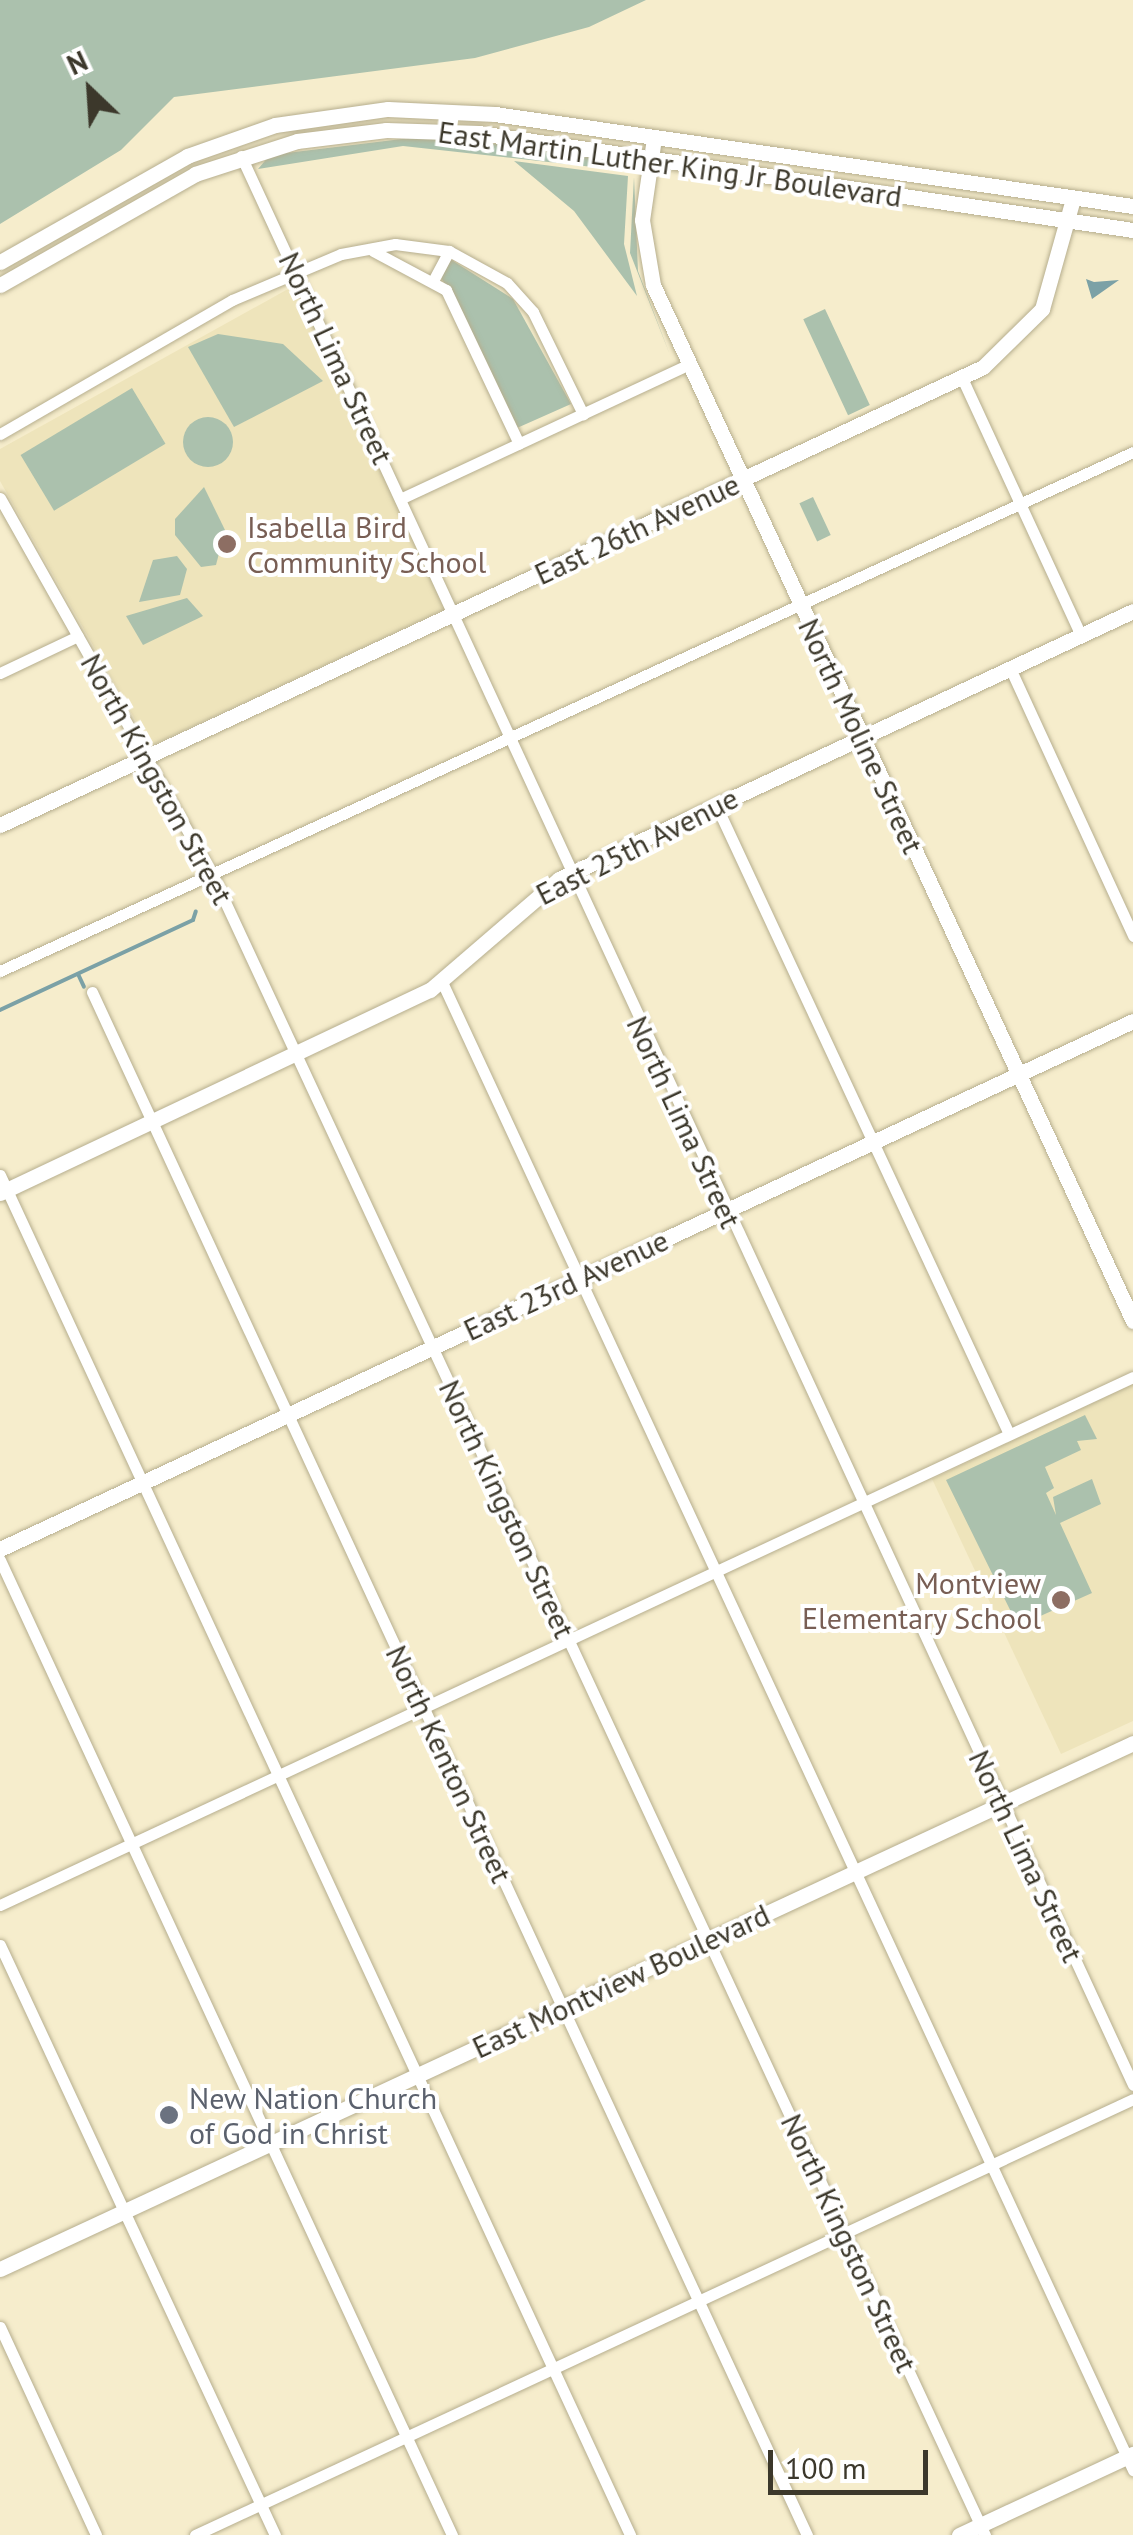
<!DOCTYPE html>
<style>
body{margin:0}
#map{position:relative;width:1133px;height:2535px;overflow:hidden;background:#f6edcc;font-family:"PT Sans",sans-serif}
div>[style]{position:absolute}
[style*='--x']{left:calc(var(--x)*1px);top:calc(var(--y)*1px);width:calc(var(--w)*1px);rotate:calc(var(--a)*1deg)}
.built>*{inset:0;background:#eee4bb}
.green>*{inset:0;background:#abc1ad;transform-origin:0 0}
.round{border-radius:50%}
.water>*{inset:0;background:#7ba1a6}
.stream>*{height:4px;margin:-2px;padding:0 2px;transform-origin:2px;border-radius:2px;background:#7ba1a6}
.roads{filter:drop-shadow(0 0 2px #b6ae8e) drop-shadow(0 0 2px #b6ae8e)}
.street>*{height:11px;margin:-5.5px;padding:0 5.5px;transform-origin:5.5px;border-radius:5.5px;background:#fff}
.secondary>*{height:15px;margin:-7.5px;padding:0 7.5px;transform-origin:7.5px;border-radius:7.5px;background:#fff}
.dots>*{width:28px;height:28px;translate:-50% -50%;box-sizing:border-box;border:5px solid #fff;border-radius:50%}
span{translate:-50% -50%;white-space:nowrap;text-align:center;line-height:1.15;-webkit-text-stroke:8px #fff;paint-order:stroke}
.street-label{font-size:30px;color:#3c382b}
.education-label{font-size:30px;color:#785e54}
.left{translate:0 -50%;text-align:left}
.right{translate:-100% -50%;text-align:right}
.worship-label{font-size:30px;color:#5b616d}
.north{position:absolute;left:40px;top:40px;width:100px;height:100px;-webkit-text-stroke:8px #fff;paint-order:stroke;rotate:335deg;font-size:28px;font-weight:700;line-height:40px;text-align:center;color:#3c382b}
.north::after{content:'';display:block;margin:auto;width:35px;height:45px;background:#3c382b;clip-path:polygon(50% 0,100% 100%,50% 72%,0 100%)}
.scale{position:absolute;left:768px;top:2450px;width:160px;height:45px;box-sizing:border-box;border:5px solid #3c382b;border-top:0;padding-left:12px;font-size:30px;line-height:35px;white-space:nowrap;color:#3c382b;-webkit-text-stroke:8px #fff;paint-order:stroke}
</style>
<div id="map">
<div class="built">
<i style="clip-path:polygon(297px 284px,447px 608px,150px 746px,0 481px,0 449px)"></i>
<i style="clip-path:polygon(1133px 1384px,1133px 1721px,1061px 1754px,932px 1479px)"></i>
</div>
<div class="green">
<i style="clip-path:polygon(0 0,646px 0,589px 27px,475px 58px,174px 97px,121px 150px,0 224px)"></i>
<i style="clip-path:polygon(410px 138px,475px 141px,631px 162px,629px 171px,403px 146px,258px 169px,270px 155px)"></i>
<i style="clip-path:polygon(514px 161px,628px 176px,624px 244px,637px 296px,574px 211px)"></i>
<i style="clip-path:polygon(634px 177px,638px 271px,670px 355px,630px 253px)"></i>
<i style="clip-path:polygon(450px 259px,513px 299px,571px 404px,517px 428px,439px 273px)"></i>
<i style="left:825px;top:309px;width:106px;height:24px;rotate:65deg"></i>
<i style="clip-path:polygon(218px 334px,283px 344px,323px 381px,234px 427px,188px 347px)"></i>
<i style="left:132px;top:388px;width:65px;height:130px;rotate:59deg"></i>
<i class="round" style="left:183px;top:417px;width:50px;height:50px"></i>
<i style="clip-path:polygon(204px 487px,225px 530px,216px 565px,201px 567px,175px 535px,175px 519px)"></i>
<i style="left:813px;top:497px;width:42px;height:15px;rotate:65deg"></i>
<i style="clip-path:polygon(177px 556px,187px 569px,180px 595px,139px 602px,153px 560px)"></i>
<i style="clip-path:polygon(187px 598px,203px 616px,143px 645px,126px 616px)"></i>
<i style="clip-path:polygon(1085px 1415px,1097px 1439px,1077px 1441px,1081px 1450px,1045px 1467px,1054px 1488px,1046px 1493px,1056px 1515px,1053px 1497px,1092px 1479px,1101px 1504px,1060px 1523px,1092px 1593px,1018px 1626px,946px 1480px)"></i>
</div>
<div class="water">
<i style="clip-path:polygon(1086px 279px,1094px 282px,1119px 280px,1092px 299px)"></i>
</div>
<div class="stream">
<i style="--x:78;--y:974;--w:14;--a:65"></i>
<i style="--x:0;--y:1010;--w:213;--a:-25"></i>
<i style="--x:193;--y:920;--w:9;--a:-72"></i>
</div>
<div class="roads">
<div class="street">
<i style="--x:241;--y:156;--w:2125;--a:65.18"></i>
<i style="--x:373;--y:251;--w:83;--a:28.1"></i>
<i style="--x:446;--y:290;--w:170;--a:64.6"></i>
<i style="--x:434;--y:279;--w:32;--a:-62"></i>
<i style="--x:962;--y:378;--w:283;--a:65.2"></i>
<i style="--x:0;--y:434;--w:268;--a:-30"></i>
<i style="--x:232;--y:300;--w:118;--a:-22.9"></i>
<i style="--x:341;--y:254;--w:55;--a:-10.5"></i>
<i style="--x:395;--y:244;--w:54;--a:7.4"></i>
<i style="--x:449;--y:251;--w:66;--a:28.9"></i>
<i style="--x:507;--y:283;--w:39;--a:48"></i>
<i style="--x:533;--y:312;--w:114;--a:63.9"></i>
<i style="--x:0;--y:498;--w:436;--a:60.6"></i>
<i style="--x:214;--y:878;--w:1828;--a:65.05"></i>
<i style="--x:400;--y:499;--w:320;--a:-25"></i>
<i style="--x:1010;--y:668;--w:295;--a:65.3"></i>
<i style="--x:0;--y:673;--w:86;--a:-25.4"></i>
<i style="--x:716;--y:805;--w:694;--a:65.02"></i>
<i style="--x:0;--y:971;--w:1246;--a:-24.61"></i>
<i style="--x:442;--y:982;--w:1641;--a:65.09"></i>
<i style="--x:92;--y:992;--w:1701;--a:65.14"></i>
<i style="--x:0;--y:1175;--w:1499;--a:65.14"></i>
<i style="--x:0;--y:1560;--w:1075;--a:65.13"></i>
<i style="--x:0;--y:1905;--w:1250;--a:-24.99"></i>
<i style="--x:0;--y:1945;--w:651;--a:65.01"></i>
<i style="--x:0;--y:2327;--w:229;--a:65.2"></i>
<i style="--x:195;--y:2535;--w:1034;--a:-24.93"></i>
</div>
<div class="secondary">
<i style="--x:654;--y:138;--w:83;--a:98.3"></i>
<i style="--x:642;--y:220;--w:66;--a:80.4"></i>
<i style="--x:653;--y:285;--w:1142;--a:65.14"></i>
<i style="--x:0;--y:262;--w:215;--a:-29.5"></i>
<i style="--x:187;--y:156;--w:93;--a:-19.4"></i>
<i style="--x:275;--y:125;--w:114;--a:-8.1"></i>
<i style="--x:388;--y:109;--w:107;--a:2.7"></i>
<i style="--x:495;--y:114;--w:645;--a:8.21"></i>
<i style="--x:0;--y:285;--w:224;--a:-29.6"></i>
<i style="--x:195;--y:174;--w:107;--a:-17.9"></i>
<i style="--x:297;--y:141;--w:90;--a:-7"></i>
<i style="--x:386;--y:130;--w:93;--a:1.8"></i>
<i style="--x:479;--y:133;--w:661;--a:8.44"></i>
<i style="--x:0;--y:825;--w:1084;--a:-24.98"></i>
<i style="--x:983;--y:367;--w:83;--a:-44.5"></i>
<i style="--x:1042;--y:309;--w:114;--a:-74.3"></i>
<i style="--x:0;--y:1193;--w:476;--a:-25.3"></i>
<i style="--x:430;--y:990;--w:170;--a:-40.7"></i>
<i style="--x:559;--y:879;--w:633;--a:-25.03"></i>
<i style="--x:0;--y:1549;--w:1250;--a:-24.99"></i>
<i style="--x:0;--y:2269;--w:1249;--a:-24.9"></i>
<i style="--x:959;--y:2535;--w:192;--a:-25"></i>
</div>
</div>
<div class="dots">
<i style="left:227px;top:544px;background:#8d6e63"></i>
<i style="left:1061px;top:1600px;background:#8d6e63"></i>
<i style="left:169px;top:2115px;background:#6b7280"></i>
</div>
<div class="street-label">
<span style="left:670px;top:164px;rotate:8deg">East Martin Luther King Jr Boulevard</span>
<span style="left:336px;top:358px;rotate:65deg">North Lima Street</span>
<span style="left:637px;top:529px;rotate:-25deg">East 26th Avenue</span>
<span style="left:861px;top:736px;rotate:65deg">North Moline Street</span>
<span style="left:157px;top:779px;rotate:61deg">North Kingston Street</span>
<span style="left:637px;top:846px;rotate:-27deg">East 25th Avenue</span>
<span style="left:684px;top:1122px;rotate:65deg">North Lima Street</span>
<span style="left:566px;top:1285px;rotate:-25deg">East 23rd Avenue</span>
<span style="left:507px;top:1509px;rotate:65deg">North Kingston Street</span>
<span style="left:449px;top:1764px;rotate:65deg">North Kenton Street</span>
<span style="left:1026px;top:1856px;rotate:65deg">North Lima Street</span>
<span style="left:621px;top:1981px;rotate:-25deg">East Montview Boulevard</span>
<span style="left:849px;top:2243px;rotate:65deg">North Kingston Street</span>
</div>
<div class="education-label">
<span class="left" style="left:247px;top:544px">Isabella Bird<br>Community School</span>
<span class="right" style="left:1041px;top:1600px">Montview<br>Elementary School</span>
</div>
<div class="worship-label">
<span class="left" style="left:189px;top:2115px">New Nation Church<br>of God in Christ</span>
</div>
<div class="north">N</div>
<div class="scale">100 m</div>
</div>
